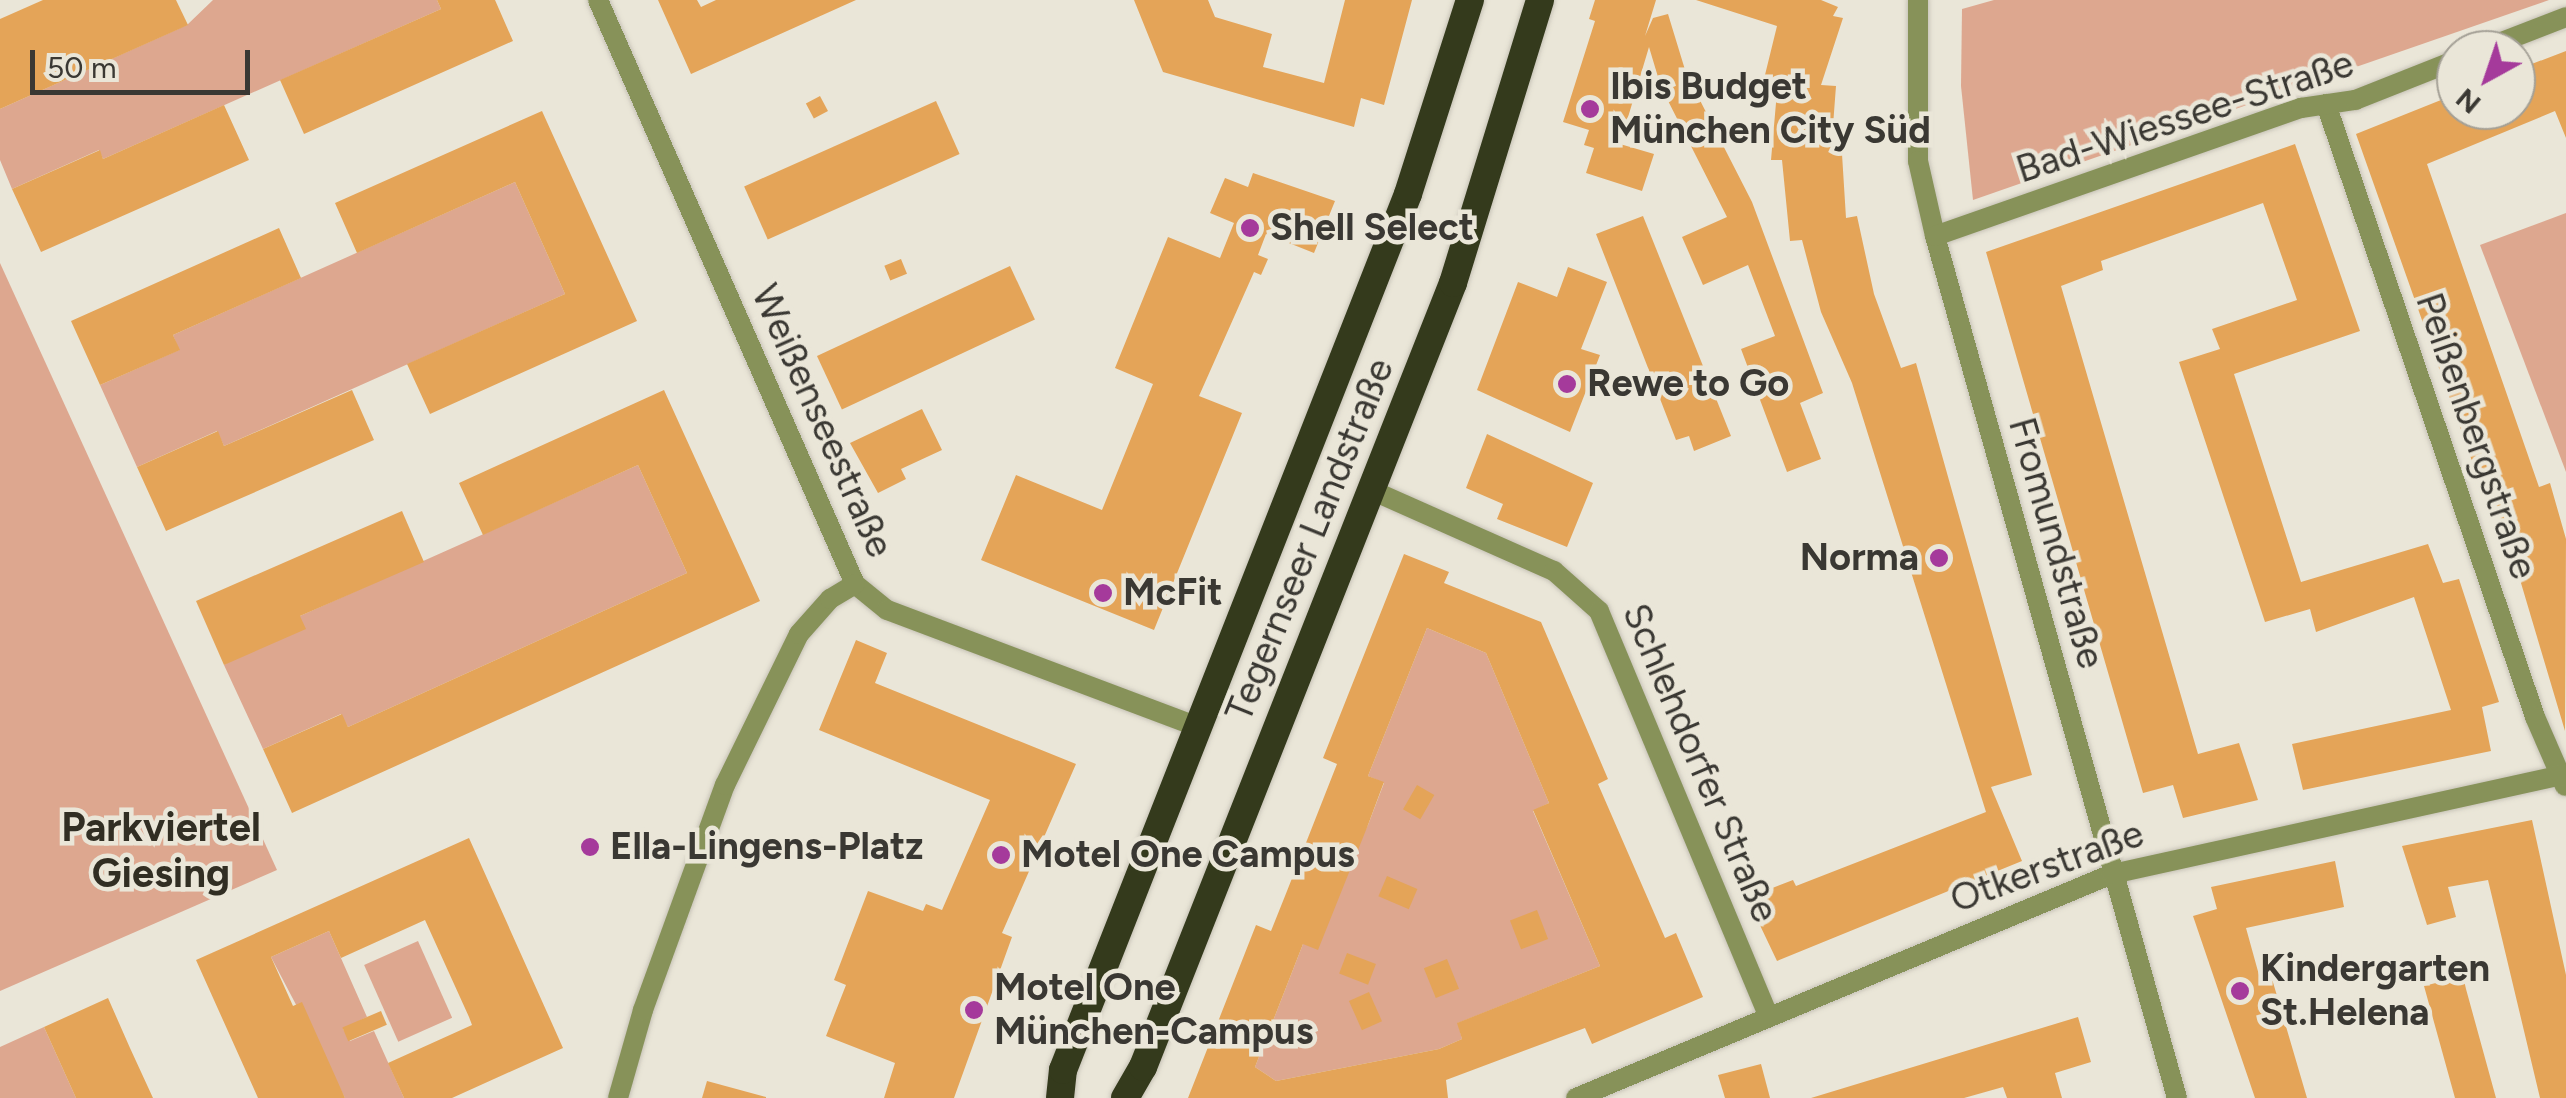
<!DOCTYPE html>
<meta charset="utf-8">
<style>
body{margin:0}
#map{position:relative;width:2566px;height:1098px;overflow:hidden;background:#eae6d8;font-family:Figtree,sans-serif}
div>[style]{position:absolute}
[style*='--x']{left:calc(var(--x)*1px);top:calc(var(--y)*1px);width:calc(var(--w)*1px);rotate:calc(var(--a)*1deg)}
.green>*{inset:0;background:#dda78f;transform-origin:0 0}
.building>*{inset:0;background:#e4a458;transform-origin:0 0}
.roads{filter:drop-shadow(0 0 2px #c7c3b7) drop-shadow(0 0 2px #c7c3b7)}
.minor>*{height:20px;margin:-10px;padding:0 10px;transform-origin:10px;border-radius:10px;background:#879259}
.trunk>*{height:28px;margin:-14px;padding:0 14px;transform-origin:14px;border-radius:14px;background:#343a1c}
.dots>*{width:28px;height:28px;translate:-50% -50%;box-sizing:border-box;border:5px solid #eae6d8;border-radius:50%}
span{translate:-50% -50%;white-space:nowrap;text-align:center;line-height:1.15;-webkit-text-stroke:9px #eae6d8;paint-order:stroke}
.poi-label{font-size:38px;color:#3a3833;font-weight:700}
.left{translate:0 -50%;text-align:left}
.right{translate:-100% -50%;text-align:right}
.street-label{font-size:38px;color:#3a3833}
.neighbourhood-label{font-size:40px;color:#312e23;font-weight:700}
.north{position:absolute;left:2436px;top:30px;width:100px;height:100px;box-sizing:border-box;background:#eae6d8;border:2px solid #a4a096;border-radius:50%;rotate:220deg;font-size:28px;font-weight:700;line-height:40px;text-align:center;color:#3a3833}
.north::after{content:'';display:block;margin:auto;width:35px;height:45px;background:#a53a9b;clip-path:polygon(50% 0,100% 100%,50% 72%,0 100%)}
.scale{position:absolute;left:30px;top:50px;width:220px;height:45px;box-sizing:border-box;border:5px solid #3a3833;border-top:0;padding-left:12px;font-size:30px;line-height:35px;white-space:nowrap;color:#3a3833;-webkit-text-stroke:8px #eae6d8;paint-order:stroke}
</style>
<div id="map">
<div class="green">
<i style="clip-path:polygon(213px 0,437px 0,441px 9px,103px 159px,99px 150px,12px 189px,0 160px,0 109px,187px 25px)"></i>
<i style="clip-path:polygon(1994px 0,2549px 0,1973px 200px,1961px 86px,1962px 9px)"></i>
<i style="clip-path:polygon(515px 182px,565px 294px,224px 446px,217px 431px,137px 467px,100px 385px,179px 350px,173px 335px)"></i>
<i style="clip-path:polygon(2566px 213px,2566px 472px,2480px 245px)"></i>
<i style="clip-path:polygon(0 263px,277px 870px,0 991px)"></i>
<i style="clip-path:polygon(638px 465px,687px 573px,348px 727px,341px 714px,263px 749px,224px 665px,300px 616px)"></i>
<i style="clip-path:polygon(1427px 628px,1486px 653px,1549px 803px,1533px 811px,1600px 966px,1458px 1023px,1462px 1039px,1439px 1049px,1276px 1081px,1255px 1067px,1303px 944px,1368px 825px,1384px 783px,1368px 776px)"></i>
<i style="clip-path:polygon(329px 931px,367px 1017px,343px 1029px,350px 1041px,374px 1031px,404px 1098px,345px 1098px,271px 957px)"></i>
<i style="left:418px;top:941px;width:84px;height:59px;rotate:66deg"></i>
<i style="clip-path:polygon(44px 1027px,76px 1098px,0 1098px,0 1047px)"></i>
</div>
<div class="building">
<i style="clip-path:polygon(43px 0,176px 0,188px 25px,0 109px,0 19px)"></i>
<i style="clip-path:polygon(437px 0,495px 0,513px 41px,304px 134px,280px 80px,441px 9px)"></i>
<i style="clip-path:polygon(658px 0,697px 0,701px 7px,716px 0,856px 0,691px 74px)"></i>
<i style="clip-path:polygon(1134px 0,1208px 0,1215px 17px,1272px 34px,1263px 67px,1324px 83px,1345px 0,1412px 0,1384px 105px,1361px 98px,1354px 127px,1163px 72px)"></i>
<i style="clip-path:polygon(1595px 0,1656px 0,1645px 36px,1653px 18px,1668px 14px,1686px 73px,1752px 202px,1823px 393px,1800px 403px,1821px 459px,1787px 472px,1741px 349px,1775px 336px,1748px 265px,1703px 285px,1682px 237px,1727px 217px,1661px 87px,1649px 47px,1620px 144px,1654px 154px,1642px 191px,1586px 173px,1594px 148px,1584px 145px,1589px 130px,1563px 122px,1595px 21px,1589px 19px)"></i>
<i style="clip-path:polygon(1696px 0,1821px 0,1838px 7px,1833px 16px,1843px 18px,1821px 85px,1836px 86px,1831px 152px,1842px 154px,1846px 218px,1857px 216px,1874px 294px,1901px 368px,1916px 363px,2032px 775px,1991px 787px,2022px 861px,1777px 961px,1747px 898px,1793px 880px,1796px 886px,1986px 812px,1852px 383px,1821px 312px,1802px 240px,1790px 241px,1782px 160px,1771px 160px,1778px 80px,1764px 79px,1777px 26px)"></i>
<i style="clip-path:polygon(2566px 51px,2566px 138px,2555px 111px,2427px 164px,2539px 487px,2550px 483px,2566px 539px,2565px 731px,2510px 546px,2497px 509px,2490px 512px,2356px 134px,2456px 94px,2456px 110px,2516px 110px,2516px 70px)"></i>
<i style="left:820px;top:96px;width:17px;height:16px;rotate:62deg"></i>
<i style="left:936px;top:101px;width:58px;height:210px;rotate:66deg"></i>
<i style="clip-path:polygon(224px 105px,249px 160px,41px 252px,12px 189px,100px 150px,103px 159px)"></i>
<i style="clip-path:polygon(542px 111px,637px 321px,430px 414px,407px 364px,565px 294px,515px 182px,357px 253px,335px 203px)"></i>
<i style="clip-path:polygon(2295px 144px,2360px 331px,2234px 374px,2301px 582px,2428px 544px,2443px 583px,2459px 579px,2492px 680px,2499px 702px,2482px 707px,2491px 751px,2303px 790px,2292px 744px,2451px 710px,2414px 597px,2316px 632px,2310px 609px,2265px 622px,2179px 362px,2220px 349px,2212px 329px,2297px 300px,2263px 203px,2101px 261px,2103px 270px,2061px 286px,2198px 754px,2239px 743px,2258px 800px,2183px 818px,2173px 785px,2143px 793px,1986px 252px)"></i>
<i style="clip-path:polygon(1253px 173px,1335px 201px,1314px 253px,1266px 234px,1258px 255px,1268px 259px,1261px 275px,1254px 272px,1199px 396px,1242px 413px,1154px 630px,981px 560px,1016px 475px,1102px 510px,1153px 384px,1115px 368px,1168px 237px,1220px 258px,1234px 223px,1210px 213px,1225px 178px,1248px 187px)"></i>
<i style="clip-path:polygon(1643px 216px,1731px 436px,1694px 451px,1689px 436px,1676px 440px,1596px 234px)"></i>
<i style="clip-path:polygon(279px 228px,301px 278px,173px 335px,180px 350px,100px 385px,71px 321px)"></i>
<i style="left:901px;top:259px;width:16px;height:18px;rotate:68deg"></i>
<i style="left:1010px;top:266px;width:59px;height:213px;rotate:65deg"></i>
<i style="clip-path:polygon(1568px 267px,1607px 282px,1581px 349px,1600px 355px,1570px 432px,1477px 390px,1518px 282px,1557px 297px)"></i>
<i style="clip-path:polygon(352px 390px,374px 440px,166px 531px,137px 467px,218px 431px,224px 446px)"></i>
<i style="clip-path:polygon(664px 390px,760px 601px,292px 813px,263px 749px,342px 714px,348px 727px,687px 573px,638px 465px,483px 535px,459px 483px)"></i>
<i style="clip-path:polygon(922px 409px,942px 450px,901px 469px,906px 479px,878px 493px,850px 443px)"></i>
<i style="clip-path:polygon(1487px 434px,1593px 483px,1567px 547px,1497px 519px,1503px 504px,1466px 488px)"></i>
<i style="clip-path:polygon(402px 511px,424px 562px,300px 616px,306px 629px,224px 665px,196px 601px)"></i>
<i style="clip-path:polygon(evenodd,1404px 554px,1449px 572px,1444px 583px,1541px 622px,1608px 779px,1598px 784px,1665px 938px,1676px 933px,1703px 997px,1592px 1044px,1585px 1028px,1446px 1080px,1448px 1098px,1188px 1098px,1256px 925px,1271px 931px,1287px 891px,1337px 764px,1323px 758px,1404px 554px,1427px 628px,1486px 653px,1549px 803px,1533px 810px,1600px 966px,1457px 1023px,1462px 1039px,1439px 1049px,1276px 1081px,1255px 1067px,1303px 944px,1318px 950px,1368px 825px,1384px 782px,1368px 776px,1427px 628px)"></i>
<i style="clip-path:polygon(856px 640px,887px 653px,875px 683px,1076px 764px,1002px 933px,1012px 937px,954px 1098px,884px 1098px,895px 1063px,826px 1036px,846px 985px,834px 980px,868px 891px,923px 911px,926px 904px,942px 910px,990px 800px,819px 730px)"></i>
<i style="left:1417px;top:785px;width:20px;height:28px;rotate:30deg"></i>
<i style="clip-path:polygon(2532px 820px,2566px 975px,2566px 1098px,2540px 1098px,2488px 880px,2448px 887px,2456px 917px,2427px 925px,2402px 846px)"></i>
<i style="clip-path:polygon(469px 838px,563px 1048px,452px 1098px,404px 1098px,388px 1063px,472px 1025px,469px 1017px,425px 920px,341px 958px,329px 931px,271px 957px,293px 1006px,302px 1002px,345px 1098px,258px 1098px,196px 960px)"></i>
<i style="clip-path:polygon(2335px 861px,2344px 907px,2246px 928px,2259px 975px,2270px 972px,2307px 1098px,2255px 1098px,2193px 916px,2217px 909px,2211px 887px)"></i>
<i style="left:1387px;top:876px;width:33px;height:22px;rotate:23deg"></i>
<i style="left:1537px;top:910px;width:31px;height:29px;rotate:69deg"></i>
<i style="left:1347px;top:953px;width:31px;height:22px;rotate:21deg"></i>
<i style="left:1447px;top:959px;width:32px;height:25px;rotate:68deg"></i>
<i style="clip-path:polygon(2463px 976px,2466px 989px,2496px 1098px,2455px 1098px,2424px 986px)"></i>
<i style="left:1369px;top:992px;width:32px;height:22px;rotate:66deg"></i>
<i style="clip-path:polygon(108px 998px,130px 1048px,153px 1098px,76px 1098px,44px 1027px)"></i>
<i style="left:381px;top:1011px;width:15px;height:42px;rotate:67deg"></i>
<i style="clip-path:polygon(2078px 1017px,2091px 1062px,2055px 1073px,2062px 1098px,2007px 1098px,2003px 1087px,1964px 1098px,1811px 1098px)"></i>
<i style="clip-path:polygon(1761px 1064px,1770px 1098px,1725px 1098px,1718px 1075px)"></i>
<i style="clip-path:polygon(707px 1081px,766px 1097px,766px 1098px,702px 1098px)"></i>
</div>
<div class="roads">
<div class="minor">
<i style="--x:598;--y:0;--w:638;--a:66.25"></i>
<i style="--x:855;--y:584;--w:41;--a:39.1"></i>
<i style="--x:887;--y:610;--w:332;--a:20.6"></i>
<i style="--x:1918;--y:0;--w:161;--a:90"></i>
<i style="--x:1918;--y:161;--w:77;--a:77.2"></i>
<i style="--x:1935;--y:236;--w:895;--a:74.32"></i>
<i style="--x:2481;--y:50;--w:91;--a:-21.2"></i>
<i style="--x:2326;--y:104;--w:648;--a:71.17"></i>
<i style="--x:2535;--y:717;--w:75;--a:66.5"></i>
<i style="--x:1935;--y:236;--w:388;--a:-19.3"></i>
<i style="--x:2301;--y:108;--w:55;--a:-8.4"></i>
<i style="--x:2355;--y:100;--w:109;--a:-21.6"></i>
<i style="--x:1371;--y:490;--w:200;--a:23.9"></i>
<i style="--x:1554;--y:571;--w:60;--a:41.6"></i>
<i style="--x:1599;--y:611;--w:440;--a:67.3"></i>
<i style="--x:618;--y:1098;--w:91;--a:-74.1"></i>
<i style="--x:643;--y:1010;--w:239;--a:-70"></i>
<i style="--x:725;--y:785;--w:168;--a:-63.9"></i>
<i style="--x:799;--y:634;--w:47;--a:-48.5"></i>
<i style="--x:830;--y:599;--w:29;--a:-31"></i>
<i style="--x:1576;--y:1098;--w:581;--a:-22.68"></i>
<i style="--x:2112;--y:874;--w:465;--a:-12.4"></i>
</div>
<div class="trunk">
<i style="--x:1060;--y:1098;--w:28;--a:-84"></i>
<i style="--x:1063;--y:1070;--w:941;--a:-68.5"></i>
<i style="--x:1408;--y:194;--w:204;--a:-72.3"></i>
<i style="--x:1125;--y:1098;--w:36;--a:-60"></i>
<i style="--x:1143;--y:1067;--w:843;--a:-68.43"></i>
<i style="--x:1453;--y:283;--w:296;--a:-72.9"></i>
</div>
</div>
<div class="dots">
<i style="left:1590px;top:109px;background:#a53a9b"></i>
<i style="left:1250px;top:228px;background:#a53a9b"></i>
<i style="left:1567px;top:384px;background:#a53a9b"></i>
<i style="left:1939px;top:558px;background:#a53a9b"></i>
<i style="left:1103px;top:593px;background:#a53a9b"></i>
<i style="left:590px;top:847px;background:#a53a9b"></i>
<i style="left:1001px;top:855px;background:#a53a9b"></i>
<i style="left:2240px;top:991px;background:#a53a9b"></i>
<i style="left:974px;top:1010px;background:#a53a9b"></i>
</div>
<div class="poi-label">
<span class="left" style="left:1610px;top:109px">Ibis Budget<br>München City Süd</span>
<span class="left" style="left:1270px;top:228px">Shell Select</span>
<span class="left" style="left:1587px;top:384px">Rewe to Go</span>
<span class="right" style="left:1919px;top:558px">Norma</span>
<span class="left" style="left:1123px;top:593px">McFit</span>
<span class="left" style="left:610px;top:847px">Ella-Lingens-Platz</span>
<span class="left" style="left:1021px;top:855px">Motel One Campus</span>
<span class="left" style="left:2260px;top:991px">Kindergarten<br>St.Helena</span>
<span class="left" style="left:994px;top:1010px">Motel One<br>München-Campus</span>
</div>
<div class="street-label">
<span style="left:2185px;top:117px;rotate:-18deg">Bad-Wiessee-Straße</span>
<span style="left:822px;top:421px;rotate:66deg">Weißenseestraße</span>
<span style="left:2476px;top:436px;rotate:71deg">Peißenbergstraße</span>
<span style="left:1310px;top:540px;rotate:-68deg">Tegernseer Landstraße</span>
<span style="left:2056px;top:543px;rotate:74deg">Fromundstraße</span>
<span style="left:1700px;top:763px;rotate:67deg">Schlehdorfer Straße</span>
<span style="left:2047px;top:867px;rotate:-20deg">Otkerstraße</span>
</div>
<div class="neighbourhood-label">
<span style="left:161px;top:850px">Parkviertel<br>Giesing</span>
</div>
<div class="north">N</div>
<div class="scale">50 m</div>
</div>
